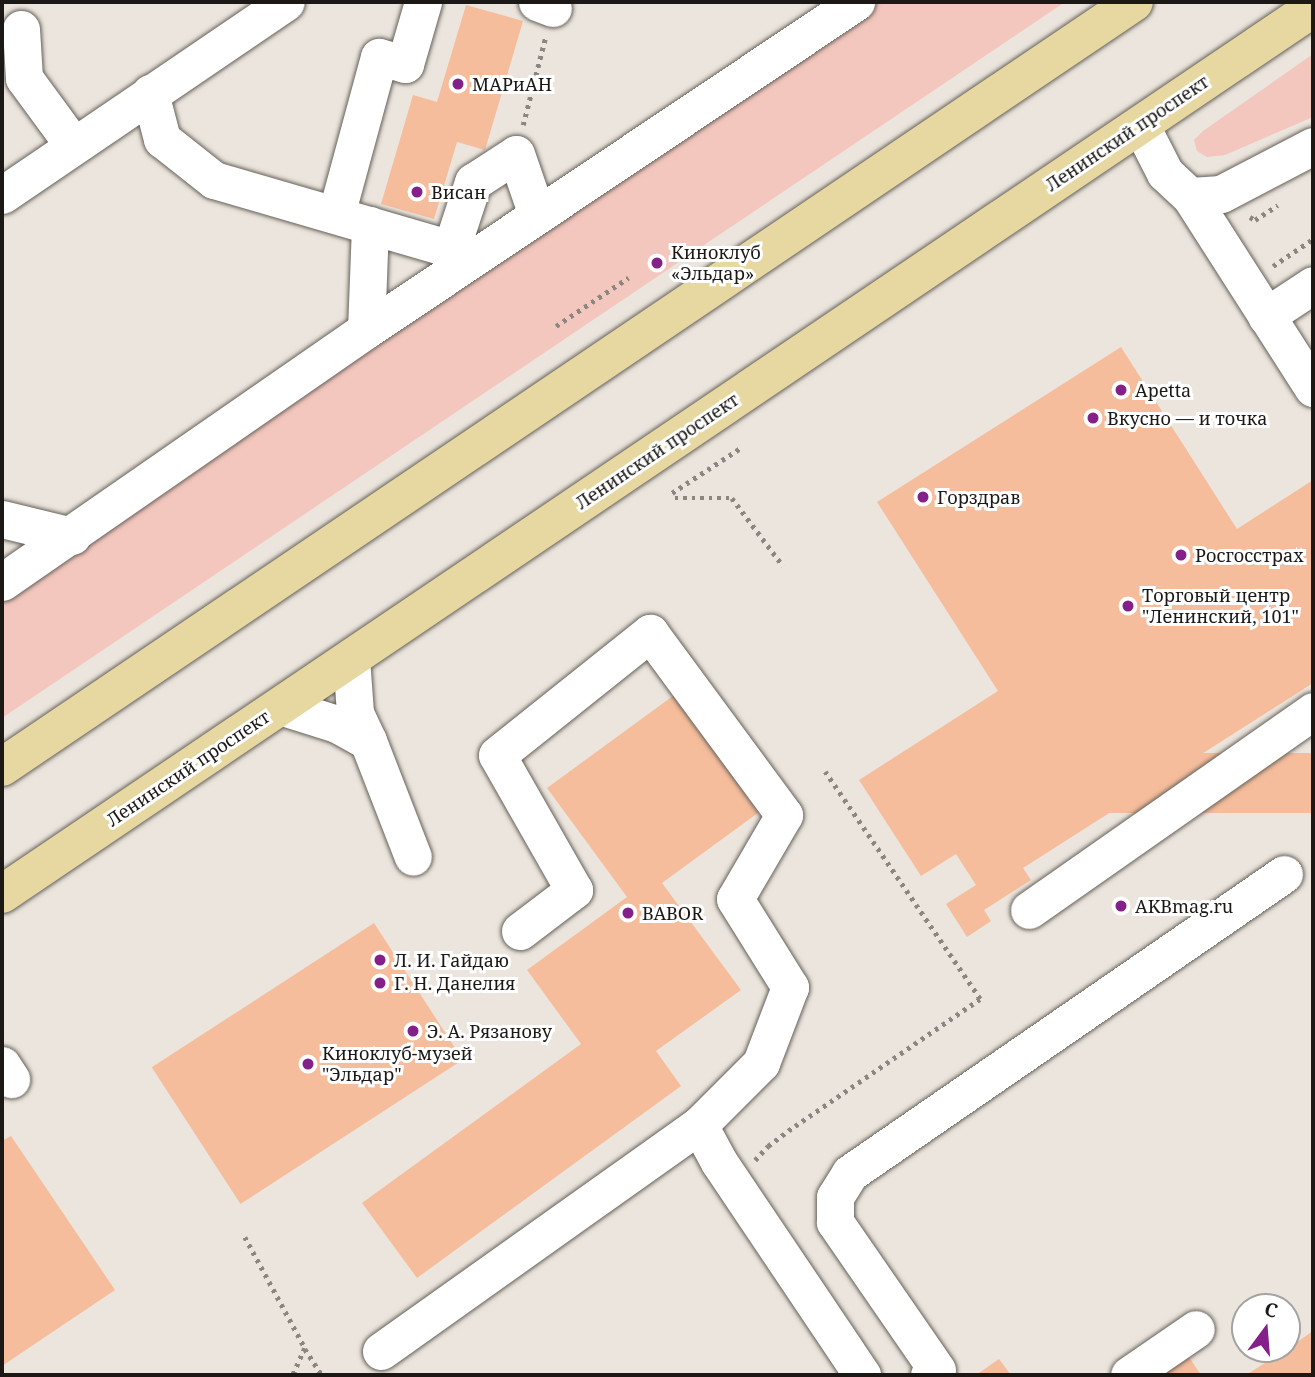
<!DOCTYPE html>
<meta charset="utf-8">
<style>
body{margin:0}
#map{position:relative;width:1315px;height:1377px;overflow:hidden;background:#ebe5dd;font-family:"Noto Serif",serif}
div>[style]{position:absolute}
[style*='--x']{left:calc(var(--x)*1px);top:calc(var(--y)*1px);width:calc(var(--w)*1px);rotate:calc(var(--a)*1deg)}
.green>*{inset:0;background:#f4c7be}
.building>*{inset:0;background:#f5bd9c;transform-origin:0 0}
.path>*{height:4.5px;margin-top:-2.25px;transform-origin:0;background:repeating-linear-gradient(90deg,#8b8681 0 3.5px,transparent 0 8.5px)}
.roads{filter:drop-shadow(0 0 2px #656059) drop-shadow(0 0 2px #656059)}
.minor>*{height:37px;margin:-18.5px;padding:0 18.5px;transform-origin:18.5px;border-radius:18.5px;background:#fff}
.major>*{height:38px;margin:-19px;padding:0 19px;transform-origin:19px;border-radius:19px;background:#e6d8a0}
.dots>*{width:19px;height:19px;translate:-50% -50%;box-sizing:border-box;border:4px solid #fff;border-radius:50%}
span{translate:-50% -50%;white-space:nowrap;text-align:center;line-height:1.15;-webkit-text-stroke:6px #fff;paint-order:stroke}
.poi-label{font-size:18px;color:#1b1816}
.left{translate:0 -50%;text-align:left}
.street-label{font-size:18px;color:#1b1816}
.frame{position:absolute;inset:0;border:4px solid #1b1816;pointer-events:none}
.north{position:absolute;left:1231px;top:1293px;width:70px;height:70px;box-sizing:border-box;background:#fff;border:2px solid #a4a3a2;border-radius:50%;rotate:16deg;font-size:19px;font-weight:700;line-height:28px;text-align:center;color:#1b1816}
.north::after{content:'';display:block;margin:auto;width:24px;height:32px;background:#842089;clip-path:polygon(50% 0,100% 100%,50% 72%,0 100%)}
</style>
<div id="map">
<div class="green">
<i style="clip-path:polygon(879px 2px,1065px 2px,2px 718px,2px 597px)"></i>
<i style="clip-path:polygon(1313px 54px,1313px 117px,1225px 155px,1207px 157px,1197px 151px,1194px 140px,1203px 131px)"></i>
</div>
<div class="building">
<i style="clip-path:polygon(466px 5px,523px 21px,485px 150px,457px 142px,434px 219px,381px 204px,413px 95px,437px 102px)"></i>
<i style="clip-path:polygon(1121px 347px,1237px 529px,1313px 480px,1313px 683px,1023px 868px,1031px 880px,984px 910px,991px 921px,967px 937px,946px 904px,976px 885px,956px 854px,921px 876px,859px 780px,998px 691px,877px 502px)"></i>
<i style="clip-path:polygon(677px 693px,762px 810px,662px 883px,741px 990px,656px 1051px,681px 1086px,417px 1278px,362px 1203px,581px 1044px,527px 970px,627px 897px,547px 788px)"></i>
<i style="left:1313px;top:753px;width:60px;height:344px;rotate:90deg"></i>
<i style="left:374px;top:923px;width:163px;height:265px;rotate:57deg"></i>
<i style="clip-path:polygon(11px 1136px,115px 1290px,2px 1366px,2px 1141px)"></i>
<i style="clip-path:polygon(1313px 1331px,1313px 1375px,1246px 1375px,1287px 1349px)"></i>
<i style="clip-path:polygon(1185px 1351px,1201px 1375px,1148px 1375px)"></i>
<i style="clip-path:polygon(999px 1359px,1011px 1375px,976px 1375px)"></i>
</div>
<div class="path">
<i style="--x:523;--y:125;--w:89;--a:-75.7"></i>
<i style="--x:1250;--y:217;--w:6;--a:31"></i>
<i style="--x:1255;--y:220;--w:27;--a:-33"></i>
<i style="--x:1273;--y:266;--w:48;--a:-34"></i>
<i style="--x:556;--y:326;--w:87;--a:-33.7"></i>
<i style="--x:672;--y:493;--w:84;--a:-33.3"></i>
<i style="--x:675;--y:498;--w:57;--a:0"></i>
<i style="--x:732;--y:498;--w:85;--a:53.1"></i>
<i style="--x:755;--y:1160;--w:19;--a:-47"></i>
<i style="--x:768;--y:1146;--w:34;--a:-37"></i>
<i style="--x:795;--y:1126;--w:224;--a:-34.5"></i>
<i style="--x:980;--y:999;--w:275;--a:-124.3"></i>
<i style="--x:245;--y:1237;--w:126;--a:61.6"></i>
<i style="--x:305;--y:1348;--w:30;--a:114"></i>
<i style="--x:305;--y:1349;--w:31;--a:57"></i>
</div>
<div class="roads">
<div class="minor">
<i style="--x:537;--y:2;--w:17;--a:21"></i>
<i style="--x:21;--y:29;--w:49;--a:86.5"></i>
<i style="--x:24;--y:78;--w:84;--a:53.7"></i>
<i style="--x:150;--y:93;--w:48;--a:75.4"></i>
<i style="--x:162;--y:139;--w:66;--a:38.3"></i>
<i style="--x:214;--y:180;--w:247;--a:16.2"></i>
<i style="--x:451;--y:249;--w:71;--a:-71.8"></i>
<i style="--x:473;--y:182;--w:51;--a:-33.1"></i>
<i style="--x:516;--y:154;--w:65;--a:71"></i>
<i style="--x:1140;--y:124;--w:55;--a:63"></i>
<i style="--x:1165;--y:173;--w:34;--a:43"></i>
<i style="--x:1190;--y:196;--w:31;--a:-4"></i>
<i style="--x:1221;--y:194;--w:104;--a:-27.6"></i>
<i style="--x:2;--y:195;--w:343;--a:-34.2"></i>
<i style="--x:1190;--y:196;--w:228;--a:57.4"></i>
<i style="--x:336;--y:215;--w:164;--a:-74.8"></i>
<i style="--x:379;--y:57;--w:27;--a:15"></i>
<i style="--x:405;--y:64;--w:65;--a:-73.8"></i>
<i style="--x:1266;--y:316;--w:56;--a:-33.4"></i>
<i style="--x:366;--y:330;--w:105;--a:-87.8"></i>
<i style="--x:2;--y:519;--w:72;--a:13.7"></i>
<i style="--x:2;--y:582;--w:443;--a:-34.7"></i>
<i style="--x:366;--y:330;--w:590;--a:-33.8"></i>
<i style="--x:351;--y:658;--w:55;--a:85.8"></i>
<i style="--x:355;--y:713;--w:31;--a:65"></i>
<i style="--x:280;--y:706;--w:60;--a:17.5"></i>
<i style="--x:337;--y:724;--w:35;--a:29"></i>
<i style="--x:368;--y:741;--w:124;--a:68.8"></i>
<i style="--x:1029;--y:910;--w:347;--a:-35"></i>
<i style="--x:520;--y:931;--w:68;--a:-37.2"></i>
<i style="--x:574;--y:890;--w:155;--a:-119.7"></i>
<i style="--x:497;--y:755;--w:196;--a:-38.6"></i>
<i style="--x:650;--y:633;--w:226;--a:53.6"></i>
<i style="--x:784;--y:815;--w:97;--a:120.3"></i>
<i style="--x:735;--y:899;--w:104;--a:58"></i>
<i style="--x:790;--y:987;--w:81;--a:110.9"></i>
<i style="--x:761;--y:1063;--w:88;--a:135"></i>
<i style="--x:2;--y:1065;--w:17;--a:57"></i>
<i style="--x:381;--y:1351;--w:390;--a:-35.4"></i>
<i style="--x:699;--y:1125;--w:42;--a:61.6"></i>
<i style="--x:719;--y:1162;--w:257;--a:56.1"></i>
<i style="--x:929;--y:1375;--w:9;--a:-32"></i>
<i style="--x:937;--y:1370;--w:180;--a:-124.6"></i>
<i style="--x:835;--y:1222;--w:25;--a:-90"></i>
<i style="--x:835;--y:1197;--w:28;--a:-58"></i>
<i style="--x:850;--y:1173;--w:527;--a:-34.56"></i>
<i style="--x:1129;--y:1375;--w:81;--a:-34.5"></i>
</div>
<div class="major">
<i style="--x:2;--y:767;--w:1366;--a:-34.05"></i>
<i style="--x:2;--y:894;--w:1582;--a:-34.05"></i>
</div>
</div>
<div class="dots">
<i style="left:458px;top:84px;background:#842089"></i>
<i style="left:417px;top:192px;background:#842089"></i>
<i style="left:657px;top:263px;background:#842089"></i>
<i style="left:1121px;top:390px;background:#842089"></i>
<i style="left:1093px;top:418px;background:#842089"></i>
<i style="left:923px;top:497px;background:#842089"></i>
<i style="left:1181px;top:555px;background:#842089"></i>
<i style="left:1128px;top:606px;background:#842089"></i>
<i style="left:1121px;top:906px;background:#842089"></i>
<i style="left:628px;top:913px;background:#842089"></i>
<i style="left:380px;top:960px;background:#842089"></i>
<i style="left:380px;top:983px;background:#842089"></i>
<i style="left:413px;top:1031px;background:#842089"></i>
<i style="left:308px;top:1064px;background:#842089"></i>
</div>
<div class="poi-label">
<span class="left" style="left:472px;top:84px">МАРиАН</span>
<span class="left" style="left:431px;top:192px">Висан</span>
<span class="left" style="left:671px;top:263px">Киноклуб<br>«Эльдар»</span>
<span class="left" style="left:1135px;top:390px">Apetta</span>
<span class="left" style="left:1107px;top:418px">Вкусно — и точка</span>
<span class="left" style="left:937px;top:497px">Горздрав</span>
<span class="left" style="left:1195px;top:555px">Росгосстрах</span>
<span class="left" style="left:1142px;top:606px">Торговый центр<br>"Ленинский, 101"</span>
<span class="left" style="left:1135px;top:906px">AKBmag.ru</span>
<span class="left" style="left:642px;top:913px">BABOR</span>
<span class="left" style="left:394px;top:960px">Л. И. Гайдаю</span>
<span class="left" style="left:394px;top:983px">Г. Н. Данелия</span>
<span class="left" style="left:427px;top:1031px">Э. А. Рязанову</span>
<span class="left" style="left:322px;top:1064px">Киноклуб-музей<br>"Эльдар"</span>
</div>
<div class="street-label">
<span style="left:1127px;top:133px;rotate:-34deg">Ленинский проспект</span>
<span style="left:657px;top:451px;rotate:-34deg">Ленинский проспект</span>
<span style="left:188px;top:768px;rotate:-34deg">Ленинский проспект</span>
</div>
<div class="frame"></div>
<div class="north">С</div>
</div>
